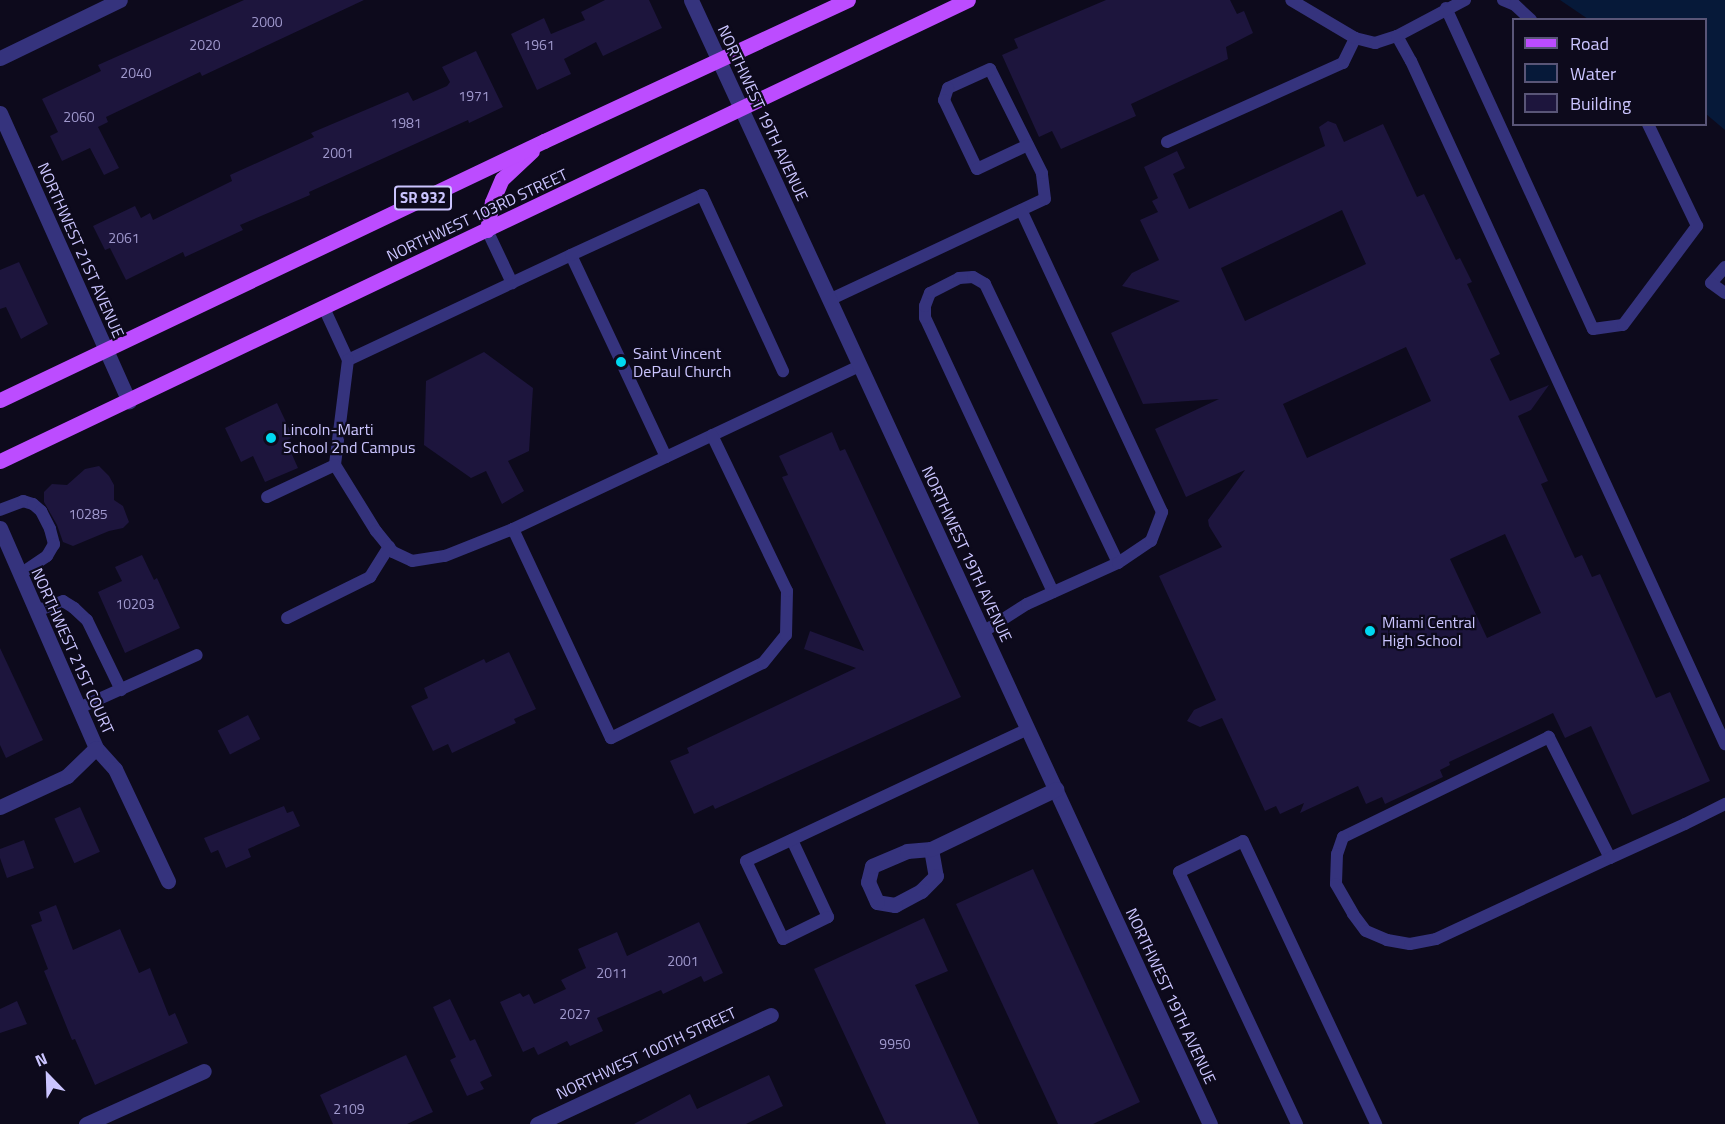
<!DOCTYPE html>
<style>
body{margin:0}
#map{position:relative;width:1725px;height:1124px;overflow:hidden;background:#0d0a1c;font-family:"Titillium Web",sans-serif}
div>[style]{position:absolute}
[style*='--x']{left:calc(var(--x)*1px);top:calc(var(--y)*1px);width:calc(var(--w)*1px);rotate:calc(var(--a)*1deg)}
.water>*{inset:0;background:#061939}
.building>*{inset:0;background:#1d153d;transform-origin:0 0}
.service>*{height:12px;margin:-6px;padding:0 6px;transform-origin:6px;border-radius:6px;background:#35337d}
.minor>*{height:15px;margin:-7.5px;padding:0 7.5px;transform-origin:7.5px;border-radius:7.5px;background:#35337d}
.primary>*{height:15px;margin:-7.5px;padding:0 7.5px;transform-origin:7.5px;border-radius:7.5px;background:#bc4cff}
.dots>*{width:16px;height:16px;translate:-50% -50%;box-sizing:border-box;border:3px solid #0d0a1c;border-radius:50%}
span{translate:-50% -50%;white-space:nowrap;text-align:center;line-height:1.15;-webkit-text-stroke:4.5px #0d0a1c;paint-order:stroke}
.number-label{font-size:14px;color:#a099ce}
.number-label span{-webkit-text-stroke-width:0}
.shield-label span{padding:2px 4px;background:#0d0a1c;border:2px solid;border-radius:4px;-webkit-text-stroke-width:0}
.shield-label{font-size:15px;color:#cbc5ff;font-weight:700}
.street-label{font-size:16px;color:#cbc5ff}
.poi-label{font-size:16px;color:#cbc5ff}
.left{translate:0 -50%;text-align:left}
.legend{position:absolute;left:1512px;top:18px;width:195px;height:108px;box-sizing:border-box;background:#0d0a1c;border:2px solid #595577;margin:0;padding:8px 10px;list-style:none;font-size:18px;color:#cbc5ff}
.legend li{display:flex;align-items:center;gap:12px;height:30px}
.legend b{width:30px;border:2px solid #595577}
.north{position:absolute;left:18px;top:1046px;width:60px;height:60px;-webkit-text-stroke:4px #0d0a1c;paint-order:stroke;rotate:337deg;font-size:16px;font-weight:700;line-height:24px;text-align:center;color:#cbc5ff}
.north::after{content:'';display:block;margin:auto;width:21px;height:27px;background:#cbc5ff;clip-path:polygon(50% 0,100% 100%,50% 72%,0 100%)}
</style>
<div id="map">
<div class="water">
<i style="clip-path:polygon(1560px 0,1725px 0,1725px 130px,1706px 114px,1706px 20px,1588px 19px)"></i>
</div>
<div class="building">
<i style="clip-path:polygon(244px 0,364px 0,202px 76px,200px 72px,106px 117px,108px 122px,98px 127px,119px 168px,104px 175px,90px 148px,62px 161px,50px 136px,58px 132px,42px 99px,101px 71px,98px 65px)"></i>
<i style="clip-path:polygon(605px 0,649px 0,662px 28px,603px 56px,596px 42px,564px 59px,571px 74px,537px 90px,511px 34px,544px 18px,551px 34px,585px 20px,581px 12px)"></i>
<i style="clip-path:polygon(1106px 0,1230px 0,1237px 14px,1244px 11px,1253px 33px,1226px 47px,1228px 59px,1131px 104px,1136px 116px,1061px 149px,1052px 131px,1039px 137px,1002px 55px,1018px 48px,1014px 39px)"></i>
<i style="clip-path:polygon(476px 51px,503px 107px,469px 123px,468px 120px,309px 192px,310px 195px,240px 225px,243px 230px,185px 257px,183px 252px,126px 280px,110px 248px,105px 250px,93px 226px,135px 206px,141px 218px,150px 213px,153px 220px,232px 181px,230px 175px,314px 137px,311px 133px,408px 92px,413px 101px,447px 86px,450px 82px,442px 67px)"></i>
<i style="clip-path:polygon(evenodd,1328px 121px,1336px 124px,1344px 142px,1383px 124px,1417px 197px,1424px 194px,1456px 260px,1460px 258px,1472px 282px,1467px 284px,1500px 354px,1490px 359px,1510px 401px,1549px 385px,1531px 410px,1518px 416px,1548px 481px,1541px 484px,1575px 558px,1582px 555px,1592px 577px,1600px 574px,1656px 698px,1670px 692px,1710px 781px,1632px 815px,1591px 726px,1565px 738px,1553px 713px,1449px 762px,1450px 765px,1440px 770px,1443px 777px,1385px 804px,1382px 797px,1366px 804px,1358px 786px,1300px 813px,1304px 803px,1280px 814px,1276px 806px,1265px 811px,1222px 718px,1200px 727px,1187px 721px,1194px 710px,1216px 700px,1159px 576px,1222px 547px,1209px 526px,1208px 520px,1245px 470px,1186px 497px,1155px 429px,1219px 399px,1143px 404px,1111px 333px,1180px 301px,1122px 286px,1132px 273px,1159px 260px,1140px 220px,1158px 212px,1152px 201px,1158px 198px,1144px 167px,1177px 151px,1185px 168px,1173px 174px,1189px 209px,1325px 146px,1319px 127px,1328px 121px,1342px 210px,1366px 264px,1245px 321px,1221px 268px,1342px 210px,1328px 121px,1406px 347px,1431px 401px,1307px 458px,1283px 404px,1406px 347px,1328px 121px,1505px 534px,1541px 613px,1487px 638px,1450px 559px,1505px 534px)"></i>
<i style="clip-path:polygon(19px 262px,48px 324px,21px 339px,6px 307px,0 309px,0 270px)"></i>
<i style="clip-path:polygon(484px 352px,533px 388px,529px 451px,508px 461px,524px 491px,502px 504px,486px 471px,471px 478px,424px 445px,426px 381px)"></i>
<i style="clip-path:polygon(277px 403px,293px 437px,286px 441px,298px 468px,265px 482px,253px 456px,241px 462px,225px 428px)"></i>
<i style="clip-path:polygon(832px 432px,840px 451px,845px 449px,961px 697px,715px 809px,713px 805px,694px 814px,670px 761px,689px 753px,687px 748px,856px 668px,804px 649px,810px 631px,864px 651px,782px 477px,788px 475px,779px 456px)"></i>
<i style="clip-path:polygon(99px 466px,109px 476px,114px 485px,114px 500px,123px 506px,129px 522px,123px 528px,109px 531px,73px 546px,63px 542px,57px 525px,44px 502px,44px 492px,52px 484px,67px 485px,85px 469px)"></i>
<i style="clip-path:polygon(142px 555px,154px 580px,157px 578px,180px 628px,125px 653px,98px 592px,122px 581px,115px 567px)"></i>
<i style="clip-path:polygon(0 648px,43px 740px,6px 758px,0 745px)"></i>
<i style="clip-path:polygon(509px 652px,536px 709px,514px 719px,516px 723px,452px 753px,448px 744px,433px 751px,411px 706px,428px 698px,424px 688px,484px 659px,486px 663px)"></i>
<i style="left:248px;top:715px;width:27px;height:34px;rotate:63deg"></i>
<i style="clip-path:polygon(284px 806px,287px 813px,293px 811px,300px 826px,248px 849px,251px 857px,226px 868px,218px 850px,211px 853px,204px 838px)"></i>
<i style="left:80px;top:807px;width:49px;height:28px;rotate:66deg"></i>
<i style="clip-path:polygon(24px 840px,34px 868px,7px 878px,0 858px,0 849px)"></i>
<i style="clip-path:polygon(1033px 869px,1140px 1102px,1093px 1124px,1058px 1124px,956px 904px)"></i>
<i style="clip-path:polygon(56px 905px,73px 950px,120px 929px,139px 973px,150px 968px,169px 1016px,175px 1013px,188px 1043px,95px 1085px,75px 1039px,72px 1040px,44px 971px,48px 969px,31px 925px,42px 921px,39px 912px)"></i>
<i style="clip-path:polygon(924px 918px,948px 971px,915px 985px,979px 1124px,886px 1124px,814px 969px)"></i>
<i style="clip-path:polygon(699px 922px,723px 973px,704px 982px,701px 976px,663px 994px,661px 990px,597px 1018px,603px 1031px,570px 1046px,567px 1041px,538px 1055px,534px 1047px,523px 1052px,500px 1002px,520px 993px,523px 997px,529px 994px,534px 1004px,566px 989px,561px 980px,586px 968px,578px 949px,617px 932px,627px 956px)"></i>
<i style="clip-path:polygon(450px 999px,470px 1041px,475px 1039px,492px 1076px,480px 1082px,484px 1089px,467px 1096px,450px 1060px,456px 1057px,433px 1007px)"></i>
<i style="clip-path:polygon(17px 1001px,27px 1024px,0 1033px,0 1009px)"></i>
<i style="clip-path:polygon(406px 1055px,433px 1112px,407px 1124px,333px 1124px,320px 1095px)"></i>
<i style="clip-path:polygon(769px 1075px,783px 1106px,746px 1124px,634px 1124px,690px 1094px,697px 1109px)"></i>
</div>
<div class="service">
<i style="--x:1503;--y:0;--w:13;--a:23"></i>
<i style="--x:1515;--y:5;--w:22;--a:43"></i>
<i style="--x:1446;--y:8;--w:353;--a:65.4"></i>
<i style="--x:1593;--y:329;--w:30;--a:-8"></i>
<i style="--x:1623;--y:325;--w:124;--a:-53.2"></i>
<i style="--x:1697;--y:226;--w:113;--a:-115.7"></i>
<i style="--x:1397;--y:36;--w:29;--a:61"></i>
<i style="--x:1411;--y:61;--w:752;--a:65.31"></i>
<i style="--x:1355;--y:38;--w:21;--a:14"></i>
<i style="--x:1375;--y:43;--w:23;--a:-18"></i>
<i style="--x:1397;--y:36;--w:77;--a:-27.9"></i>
<i style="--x:1167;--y:142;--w:193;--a:-24.2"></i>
<i style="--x:1343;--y:63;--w:28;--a:-64"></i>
<i style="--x:1355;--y:38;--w:74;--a:-149.3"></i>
<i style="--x:487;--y:230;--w:59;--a:64.7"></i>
<i style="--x:1725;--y:267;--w:21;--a:131"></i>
<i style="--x:1711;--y:283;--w:17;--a:36"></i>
<i style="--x:829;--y:300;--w:238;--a:-25.1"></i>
<i style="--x:1045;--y:199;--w:26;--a:-97"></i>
<i style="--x:1042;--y:173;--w:116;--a:-116.6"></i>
<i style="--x:990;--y:69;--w:46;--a:155.7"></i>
<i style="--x:948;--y:88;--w:13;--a:108"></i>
<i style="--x:944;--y:100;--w:76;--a:64.4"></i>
<i style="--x:977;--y:169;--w:56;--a:-25.2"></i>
<i style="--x:324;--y:308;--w:57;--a:65.2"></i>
<i style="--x:348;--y:360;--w:246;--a:-25.2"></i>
<i style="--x:348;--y:360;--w:106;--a:97.1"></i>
<i style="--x:335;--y:465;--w:78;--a:58.2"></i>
<i style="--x:376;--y:531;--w:27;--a:51"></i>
<i style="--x:393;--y:552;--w:21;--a:25"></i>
<i style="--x:412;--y:561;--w:33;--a:-9"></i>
<i style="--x:445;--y:556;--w:73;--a:-21.7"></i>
<i style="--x:513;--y:529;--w:383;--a:-25.2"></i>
<i style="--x:666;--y:457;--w:223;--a:-115.2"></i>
<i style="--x:571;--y:255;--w:144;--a:-24.6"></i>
<i style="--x:702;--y:195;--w:194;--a:65.3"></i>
<i style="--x:267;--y:497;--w:75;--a:-25.2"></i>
<i style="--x:0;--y:510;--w:25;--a:-21"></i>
<i style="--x:23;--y:501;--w:10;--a:17"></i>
<i style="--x:33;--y:504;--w:11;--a:41"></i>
<i style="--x:41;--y:511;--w:20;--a:63"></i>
<i style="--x:50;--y:529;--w:16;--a:75"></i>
<i style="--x:54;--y:544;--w:14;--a:120"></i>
<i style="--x:47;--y:556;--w:32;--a:146"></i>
<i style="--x:513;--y:529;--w:231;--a:64.9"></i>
<i style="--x:611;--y:738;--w:169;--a:-26.3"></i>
<i style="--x:763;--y:663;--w:36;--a:-51"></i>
<i style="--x:786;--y:635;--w:44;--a:-88.7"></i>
<i style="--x:787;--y:591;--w:173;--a:-115.7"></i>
<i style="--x:1053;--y:592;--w:302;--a:-115"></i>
<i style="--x:925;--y:318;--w:12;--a:-90"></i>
<i style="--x:925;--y:306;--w:14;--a:-69"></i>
<i style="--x:930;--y:293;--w:33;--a:-27"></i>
<i style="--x:959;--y:278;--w:14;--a:-4"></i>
<i style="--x:973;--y:277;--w:14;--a:30"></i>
<i style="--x:985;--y:284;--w:309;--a:64.5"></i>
<i style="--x:36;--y:611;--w:29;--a:-20"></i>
<i style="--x:63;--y:601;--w:13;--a:32"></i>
<i style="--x:74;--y:608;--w:18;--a:43"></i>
<i style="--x:87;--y:620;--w:78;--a:64.1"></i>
<i style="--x:287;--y:618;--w:93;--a:-26.3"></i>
<i style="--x:370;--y:577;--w:36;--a:-58"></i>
<i style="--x:983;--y:632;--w:52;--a:-32.5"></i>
<i style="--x:1027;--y:604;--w:100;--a:-24.3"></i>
<i style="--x:1118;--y:563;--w:40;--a:-34"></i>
<i style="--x:1151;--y:541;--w:31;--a:-69"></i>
<i style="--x:1162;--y:512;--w:333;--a:-115"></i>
<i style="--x:79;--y:708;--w:129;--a:-24.2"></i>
<i style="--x:792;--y:840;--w:85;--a:64.9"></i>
<i style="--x:828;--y:917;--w:50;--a:153.9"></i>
<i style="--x:783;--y:939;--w:86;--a:-115.4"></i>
<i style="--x:746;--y:861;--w:311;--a:-25.1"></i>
<i style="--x:1610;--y:858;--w:136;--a:-116.8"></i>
<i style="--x:1549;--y:737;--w:229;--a:154.1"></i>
<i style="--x:1343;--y:837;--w:18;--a:109"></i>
<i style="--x:1337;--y:854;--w:30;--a:92"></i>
<i style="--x:1336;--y:884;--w:34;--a:60"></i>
<i style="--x:1353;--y:914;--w:21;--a:53"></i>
<i style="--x:1366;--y:931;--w:23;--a:23"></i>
<i style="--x:1387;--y:940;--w:23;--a:10"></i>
<i style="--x:1410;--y:944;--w:26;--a:-11"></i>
<i style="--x:1436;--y:939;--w:192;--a:-25"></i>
<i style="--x:1610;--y:858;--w:82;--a:-24.4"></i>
<i style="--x:1685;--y:824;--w:45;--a:-26.6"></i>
<i style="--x:1297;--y:1124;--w:278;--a:-115.1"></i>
<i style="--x:1179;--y:872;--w:71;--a:-25.8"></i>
<i style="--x:1243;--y:841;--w:313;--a:64.8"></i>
</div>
<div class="minor">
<i style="--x:691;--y:0;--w:1238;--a:65.22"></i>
<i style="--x:0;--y:58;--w:133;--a:-25.8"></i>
<i style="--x:0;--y:113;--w:316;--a:65.9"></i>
<i style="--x:0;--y:528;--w:240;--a:66.4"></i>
<i style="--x:96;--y:748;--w:28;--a:48"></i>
<i style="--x:115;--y:769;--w:124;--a:64.7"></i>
<i style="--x:0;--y:807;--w:74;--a:-24.8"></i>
<i style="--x:67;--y:776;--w:40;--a:-44"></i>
<i style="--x:931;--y:849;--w:27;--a:80"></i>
<i style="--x:936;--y:876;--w:21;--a:135"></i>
<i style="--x:921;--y:891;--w:30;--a:152"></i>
<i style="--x:895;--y:905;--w:18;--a:-171"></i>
<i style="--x:877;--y:902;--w:22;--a:-114"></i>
<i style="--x:868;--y:882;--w:16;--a:-76"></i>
<i style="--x:872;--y:866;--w:38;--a:-23"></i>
<i style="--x:907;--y:851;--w:24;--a:-5"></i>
<i style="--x:931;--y:849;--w:139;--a:-25.6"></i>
<i style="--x:86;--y:1124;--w:129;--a:-24.2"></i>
<i style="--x:537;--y:1124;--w:258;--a:-25"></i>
</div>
<div class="primary">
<i style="--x:487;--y:230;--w:28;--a:-80"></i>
<i style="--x:492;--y:202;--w:25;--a:-67"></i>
<i style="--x:502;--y:179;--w:41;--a:-43"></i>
<i style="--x:0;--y:400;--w:603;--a:-25.46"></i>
<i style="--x:544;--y:141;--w:335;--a:-24.9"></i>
<i style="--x:0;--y:461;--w:1072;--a:-25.47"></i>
</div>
<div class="dots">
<i style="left:621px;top:362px;background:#00d8f0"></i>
<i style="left:271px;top:438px;background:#00d8f0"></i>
<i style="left:1370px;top:631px;background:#00d8f0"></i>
</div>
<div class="number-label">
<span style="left:267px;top:22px">2000</span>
<span style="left:205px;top:45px">2020</span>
<span style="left:539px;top:45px">1961</span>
<span style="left:136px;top:73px">2040</span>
<span style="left:474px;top:96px">1971</span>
<span style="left:79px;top:117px">2060</span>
<span style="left:406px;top:123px">1981</span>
<span style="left:338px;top:153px">2001</span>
<span style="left:124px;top:238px">2061</span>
<span style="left:88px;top:514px">10285</span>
<span style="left:135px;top:604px">10203</span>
<span style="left:683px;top:961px">2001</span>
<span style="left:612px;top:973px">2011</span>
<span style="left:575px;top:1014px">2027</span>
<span style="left:895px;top:1044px">9950</span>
<span style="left:349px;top:1109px">2109</span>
</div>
<div class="shield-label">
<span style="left:423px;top:198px">SR 932</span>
</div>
<div class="street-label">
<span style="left:763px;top:113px;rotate:65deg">NORTHWEST 19TH AVENUE</span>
<span style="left:477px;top:215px;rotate:-25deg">NORTHWEST 103RD STREET</span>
<span style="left:81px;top:250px;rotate:66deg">NORTHWEST 21ST AVENUE</span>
<span style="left:967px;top:554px;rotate:65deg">NORTHWEST 19TH AVENUE</span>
<span style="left:73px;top:651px;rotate:66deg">NORTHWEST 21ST COURT</span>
<span style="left:1171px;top:996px;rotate:65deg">NORTHWEST 19TH AVENUE</span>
<span style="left:646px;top:1053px;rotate:-25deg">NORTHWEST 100TH STREET</span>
</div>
<div class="poi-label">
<span class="left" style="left:633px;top:362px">Saint Vincent<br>DePaul Church</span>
<span class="left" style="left:283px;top:438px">Lincoln-Marti<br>School 2nd Campus</span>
<span class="left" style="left:1382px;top:631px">Miami Central<br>High School</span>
</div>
<ul class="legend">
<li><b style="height:8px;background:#bc4cff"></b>Road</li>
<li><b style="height:16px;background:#061939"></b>Water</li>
<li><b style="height:16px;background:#1d153d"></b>Building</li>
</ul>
<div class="north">N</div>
</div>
